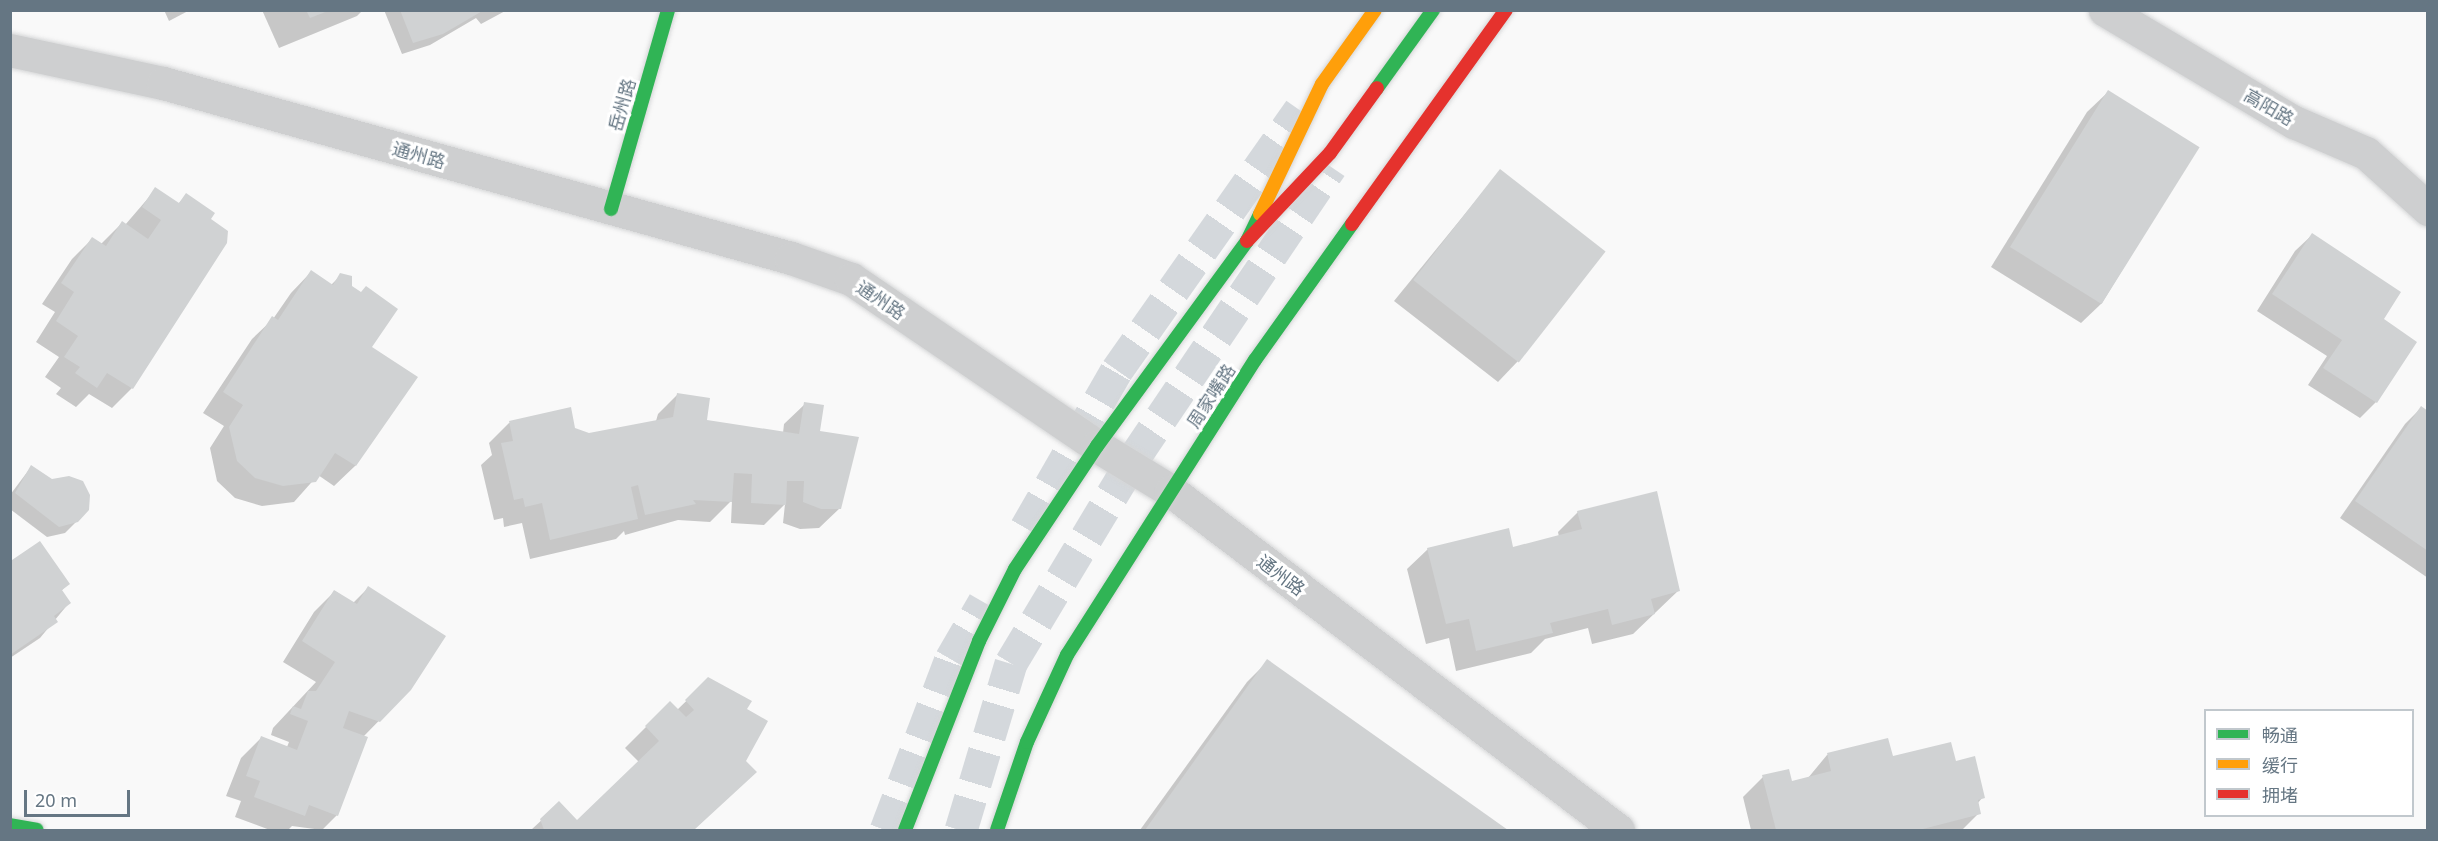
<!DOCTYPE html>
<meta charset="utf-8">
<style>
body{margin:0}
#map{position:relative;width:2438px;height:841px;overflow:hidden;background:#f9f9f9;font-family:"Noto Sans","Noto Sans SC",sans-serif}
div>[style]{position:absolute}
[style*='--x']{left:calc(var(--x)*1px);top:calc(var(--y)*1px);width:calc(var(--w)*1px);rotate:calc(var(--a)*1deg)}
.shadow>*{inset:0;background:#0003}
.building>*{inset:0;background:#d0d2d3;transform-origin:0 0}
.highway-tunnel>*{height:33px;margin-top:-16.5px;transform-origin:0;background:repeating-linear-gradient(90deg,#d4d8dc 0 33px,transparent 0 49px)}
.roads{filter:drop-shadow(0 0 2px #d5d6d7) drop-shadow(0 0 2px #d5d6d7)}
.street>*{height:33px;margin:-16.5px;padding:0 16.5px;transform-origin:16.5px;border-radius:16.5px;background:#cecfd0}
.fast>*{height:14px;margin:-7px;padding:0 7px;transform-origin:7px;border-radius:7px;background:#30b455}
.slow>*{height:14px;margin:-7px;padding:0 7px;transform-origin:7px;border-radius:7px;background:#ff9f0a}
.jam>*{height:14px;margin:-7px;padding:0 7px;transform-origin:7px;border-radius:7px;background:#e5322d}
span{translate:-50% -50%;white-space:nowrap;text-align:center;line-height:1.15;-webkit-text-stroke:6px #fff;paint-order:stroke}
.street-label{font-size:18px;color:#657683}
.frame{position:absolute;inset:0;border:12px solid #657683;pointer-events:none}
.legend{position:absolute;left:2204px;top:709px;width:210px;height:108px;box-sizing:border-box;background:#fff;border:2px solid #c1c8cd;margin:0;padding:8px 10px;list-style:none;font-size:18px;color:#657683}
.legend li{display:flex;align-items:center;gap:12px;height:30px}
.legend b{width:30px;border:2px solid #c1c8cd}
.scale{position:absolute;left:24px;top:790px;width:106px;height:27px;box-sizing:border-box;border:3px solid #657683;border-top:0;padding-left:8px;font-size:18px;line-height:21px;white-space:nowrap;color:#657683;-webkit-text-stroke:4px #fff;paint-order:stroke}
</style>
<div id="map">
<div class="shadow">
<i style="clip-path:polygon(164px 10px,190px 10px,169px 21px)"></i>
<i style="clip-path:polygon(262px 10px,363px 10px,357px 16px,279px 48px)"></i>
<i style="clip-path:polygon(384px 10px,507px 10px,481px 24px,476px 18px,430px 45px,402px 54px)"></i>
<i style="clip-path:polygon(2108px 92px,2198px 147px,2102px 303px,2081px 323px,1991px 267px,2087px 112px)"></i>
<i style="clip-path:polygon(1500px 171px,1518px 361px,1498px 382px,1394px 301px)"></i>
<i style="clip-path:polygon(156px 189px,178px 204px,187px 195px,132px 388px,112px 408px,89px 394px,76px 407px,56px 394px,61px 388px,45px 377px,59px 357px,36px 342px,55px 312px,42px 304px,72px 259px,92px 239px,101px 244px,122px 223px,125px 225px)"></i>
<i style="clip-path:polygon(2312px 235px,2382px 320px,2376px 402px,2360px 418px,2308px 385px,2327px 356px,2257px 311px,2295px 251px)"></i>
<i style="clip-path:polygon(311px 272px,331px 285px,341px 275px,351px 287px,370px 347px,416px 378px,355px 466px,334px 486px,318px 475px,294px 502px,262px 506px,235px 498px,217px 481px,210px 448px,224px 426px,203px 413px,252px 339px,273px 319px,291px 293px)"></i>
<i style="clip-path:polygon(678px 394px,705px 421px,783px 433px,784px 424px,805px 404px,818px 432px,840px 508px,819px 528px,800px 529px,783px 523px,785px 504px,764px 525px,731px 523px,732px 500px,710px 522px,678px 520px,625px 535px,624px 531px,616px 539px,530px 559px,522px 523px,504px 527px,503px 518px,494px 520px,481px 465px,492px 455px,489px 443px,509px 423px,574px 429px,588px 435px,656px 421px,658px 414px)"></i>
<i style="clip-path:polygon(2421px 408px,2428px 413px,2428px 578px,2340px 518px,2405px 424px)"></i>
<i style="clip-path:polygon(31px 467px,77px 521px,65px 533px,47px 537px,10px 509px,10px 495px)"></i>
<i style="clip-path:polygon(1578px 512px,1679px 590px,1633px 634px,1592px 644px,1588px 628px,1545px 639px,1531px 653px,1456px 671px,1449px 638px,1426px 644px,1407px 569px,1428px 549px,1512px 549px,1559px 537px,1558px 532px)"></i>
<i style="clip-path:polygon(10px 560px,68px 584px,61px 591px,69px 603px,40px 638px,10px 658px)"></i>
<i style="clip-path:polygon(368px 588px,410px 689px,363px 737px,337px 815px,322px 830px,292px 826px,288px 830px,270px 830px,235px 817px,241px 801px,226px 796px,241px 758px,261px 738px,287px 747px,289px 742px,271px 735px,273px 728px,316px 682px,283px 662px,314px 612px,335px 591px,353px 603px)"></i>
<i style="clip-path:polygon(1268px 661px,1505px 830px,1140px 830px,1247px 682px)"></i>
<i style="clip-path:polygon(709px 679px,745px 710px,744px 761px,734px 792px,693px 830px,531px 830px,559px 804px,576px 822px,639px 762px,625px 748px,670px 703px,677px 710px)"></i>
<i style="clip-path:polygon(1887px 740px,1891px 758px,1955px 763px,1983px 797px,1977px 804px,1979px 813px,1962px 830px,1751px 830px,1743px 797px,1763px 777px,1791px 782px,1808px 778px,1827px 755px)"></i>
</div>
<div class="building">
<i style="clip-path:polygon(306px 10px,328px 10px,328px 11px,310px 18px)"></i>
<i style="clip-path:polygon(400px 10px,484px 10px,443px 34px,413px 43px)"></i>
<i style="left:2108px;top:90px;width:108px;height:185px;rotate:32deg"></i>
<i style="left:1500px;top:169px;width:134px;height:141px;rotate:38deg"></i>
<i style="clip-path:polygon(155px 187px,179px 203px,186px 193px,215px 213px,211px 219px,228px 231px,227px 243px,133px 389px,107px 373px,97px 388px,75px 373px,80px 367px,64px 357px,78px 336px,56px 321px,74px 292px,61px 283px,92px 237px,106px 246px,122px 221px,148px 239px,161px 220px,142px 207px)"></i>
<i style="clip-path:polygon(2312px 233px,2401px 292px,2384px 319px,2417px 342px,2377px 403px,2323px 368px,2342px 340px,2272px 294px)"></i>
<i style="clip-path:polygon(311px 270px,333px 285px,340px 273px,352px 276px,352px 286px,361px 292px,366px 286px,398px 309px,372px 347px,418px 377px,356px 466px,335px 453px,316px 482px,283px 486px,255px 478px,237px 461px,229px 427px,243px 405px,223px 392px,272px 316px,278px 320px)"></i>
<i style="clip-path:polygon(677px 393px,710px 398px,707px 420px,799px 434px,804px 402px,824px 405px,820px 431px,859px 437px,841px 509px,821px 509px,803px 502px,804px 481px,787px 481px,786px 505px,751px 503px,752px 474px,734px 473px,732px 502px,693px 500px,696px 504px,645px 515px,638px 485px,631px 487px,638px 519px,550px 540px,542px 503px,525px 507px,523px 498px,514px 500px,501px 443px,513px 441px,509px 421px,571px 407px,575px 428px,589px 433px,673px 417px)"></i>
<i style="clip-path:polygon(2421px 406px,2428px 411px,2428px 551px,2355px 501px)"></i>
<i style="clip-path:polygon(31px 465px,52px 479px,69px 476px,83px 481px,90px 495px,89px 510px,78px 522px,59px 527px,15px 493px)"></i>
<i style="clip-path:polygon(1657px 491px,1680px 591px,1651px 599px,1655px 614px,1612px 625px,1608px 609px,1550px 623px,1553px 633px,1476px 651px,1469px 619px,1446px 624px,1427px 548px,1509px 528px,1513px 547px,1582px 529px,1577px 511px)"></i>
<i style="clip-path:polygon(40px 541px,70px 584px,62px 590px,71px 603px,54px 616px,58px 622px,10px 655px,10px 557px,12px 560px)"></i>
<i style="clip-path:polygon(368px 586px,446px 636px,411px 690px,380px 722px,349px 711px,343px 728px,368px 737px,338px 816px,309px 805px,305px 816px,254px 797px,260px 781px,246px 776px,261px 736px,297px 750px,308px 721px,290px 714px,293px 706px,301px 709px,308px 691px,316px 691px,335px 662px,302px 641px,334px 590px,357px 604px)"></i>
<i style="clip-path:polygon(1267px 659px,1508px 830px,1145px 830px)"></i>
<i style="clip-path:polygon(708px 677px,752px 701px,747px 709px,768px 721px,746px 761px,757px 772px,694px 830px,544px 830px,540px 819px,559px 801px,577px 820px,659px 741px,645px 726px,670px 701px,686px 717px,694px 710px,685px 700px)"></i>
<i style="clip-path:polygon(1888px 738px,1893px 756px,1951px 742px,1956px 761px,1975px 756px,1985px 798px,1978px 800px,1981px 814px,1919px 830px,1776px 830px,1762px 775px,1789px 769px,1792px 781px,1831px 771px,1827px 753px)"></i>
</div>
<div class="highway-tunnel">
<i style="--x:1026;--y:528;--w:182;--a:-60.1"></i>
<i style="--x:1117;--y:370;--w:318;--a:-54.9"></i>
<i style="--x:886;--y:830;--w:183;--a:-69.2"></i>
<i style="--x:951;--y:659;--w:66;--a:-59.9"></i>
<i style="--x:961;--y:830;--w:174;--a:-73.3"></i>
<i style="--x:1011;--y:663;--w:239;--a:-59"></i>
<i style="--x:1134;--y:458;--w:352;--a:-56"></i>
</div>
<div class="roads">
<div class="street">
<i style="--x:2105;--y:10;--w:220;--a:30.7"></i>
<i style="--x:2294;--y:122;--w:78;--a:23.3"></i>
<i style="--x:2366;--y:153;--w:84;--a:42.1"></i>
<i style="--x:10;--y:50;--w:157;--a:12.2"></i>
<i style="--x:163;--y:83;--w:652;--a:15.57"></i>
<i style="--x:791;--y:258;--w:64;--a:19.3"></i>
<i style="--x:851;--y:279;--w:297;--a:34.2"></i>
<i style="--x:1097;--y:446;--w:87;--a:31.3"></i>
<i style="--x:1171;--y:491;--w:561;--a:37.18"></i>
</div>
<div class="fast">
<i style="--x:1377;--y:88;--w:96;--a:-54.3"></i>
<i style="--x:611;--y:209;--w:207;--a:-74"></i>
<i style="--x:10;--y:825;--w:27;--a:10"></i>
<i style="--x:905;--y:830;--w:203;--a:-68.6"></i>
<i style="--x:979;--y:641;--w:80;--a:-63.4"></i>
<i style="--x:1015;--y:569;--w:148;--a:-56.3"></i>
<i style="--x:1097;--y:446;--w:254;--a:-53.8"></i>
<i style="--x:1247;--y:241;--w:30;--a:-64"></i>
<i style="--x:997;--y:830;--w:93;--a:-71.2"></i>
<i style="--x:1027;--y:742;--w:96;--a:-65.3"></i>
<i style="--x:1067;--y:655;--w:350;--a:-57.5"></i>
<i style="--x:1255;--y:360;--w:167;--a:-54.5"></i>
</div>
<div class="slow">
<i style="--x:1260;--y:214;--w:144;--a:-64.5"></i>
<i style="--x:1322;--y:84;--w:91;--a:-54.4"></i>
</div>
<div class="jam">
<i style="--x:1352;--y:224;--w:264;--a:-54.3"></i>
<i style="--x:1247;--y:241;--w:121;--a:-46.7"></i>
<i style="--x:1330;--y:153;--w:80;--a:-54.1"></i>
</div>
</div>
<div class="street-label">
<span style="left:622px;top:105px;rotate:-74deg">岳州路</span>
<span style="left:2269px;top:107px;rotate:30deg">高阳路</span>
<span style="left:419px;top:155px;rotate:16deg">通州路</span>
<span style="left:881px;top:300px;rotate:34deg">通州路</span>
<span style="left:1211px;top:396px;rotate:-57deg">周家嘴路</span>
<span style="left:1281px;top:575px;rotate:37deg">通州路</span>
</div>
<div class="frame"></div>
<ul class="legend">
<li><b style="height:8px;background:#30b455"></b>畅通</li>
<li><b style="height:8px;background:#ff9f0a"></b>缓行</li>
<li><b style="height:8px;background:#e5322d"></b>拥堵</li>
</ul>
<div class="scale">20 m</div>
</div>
